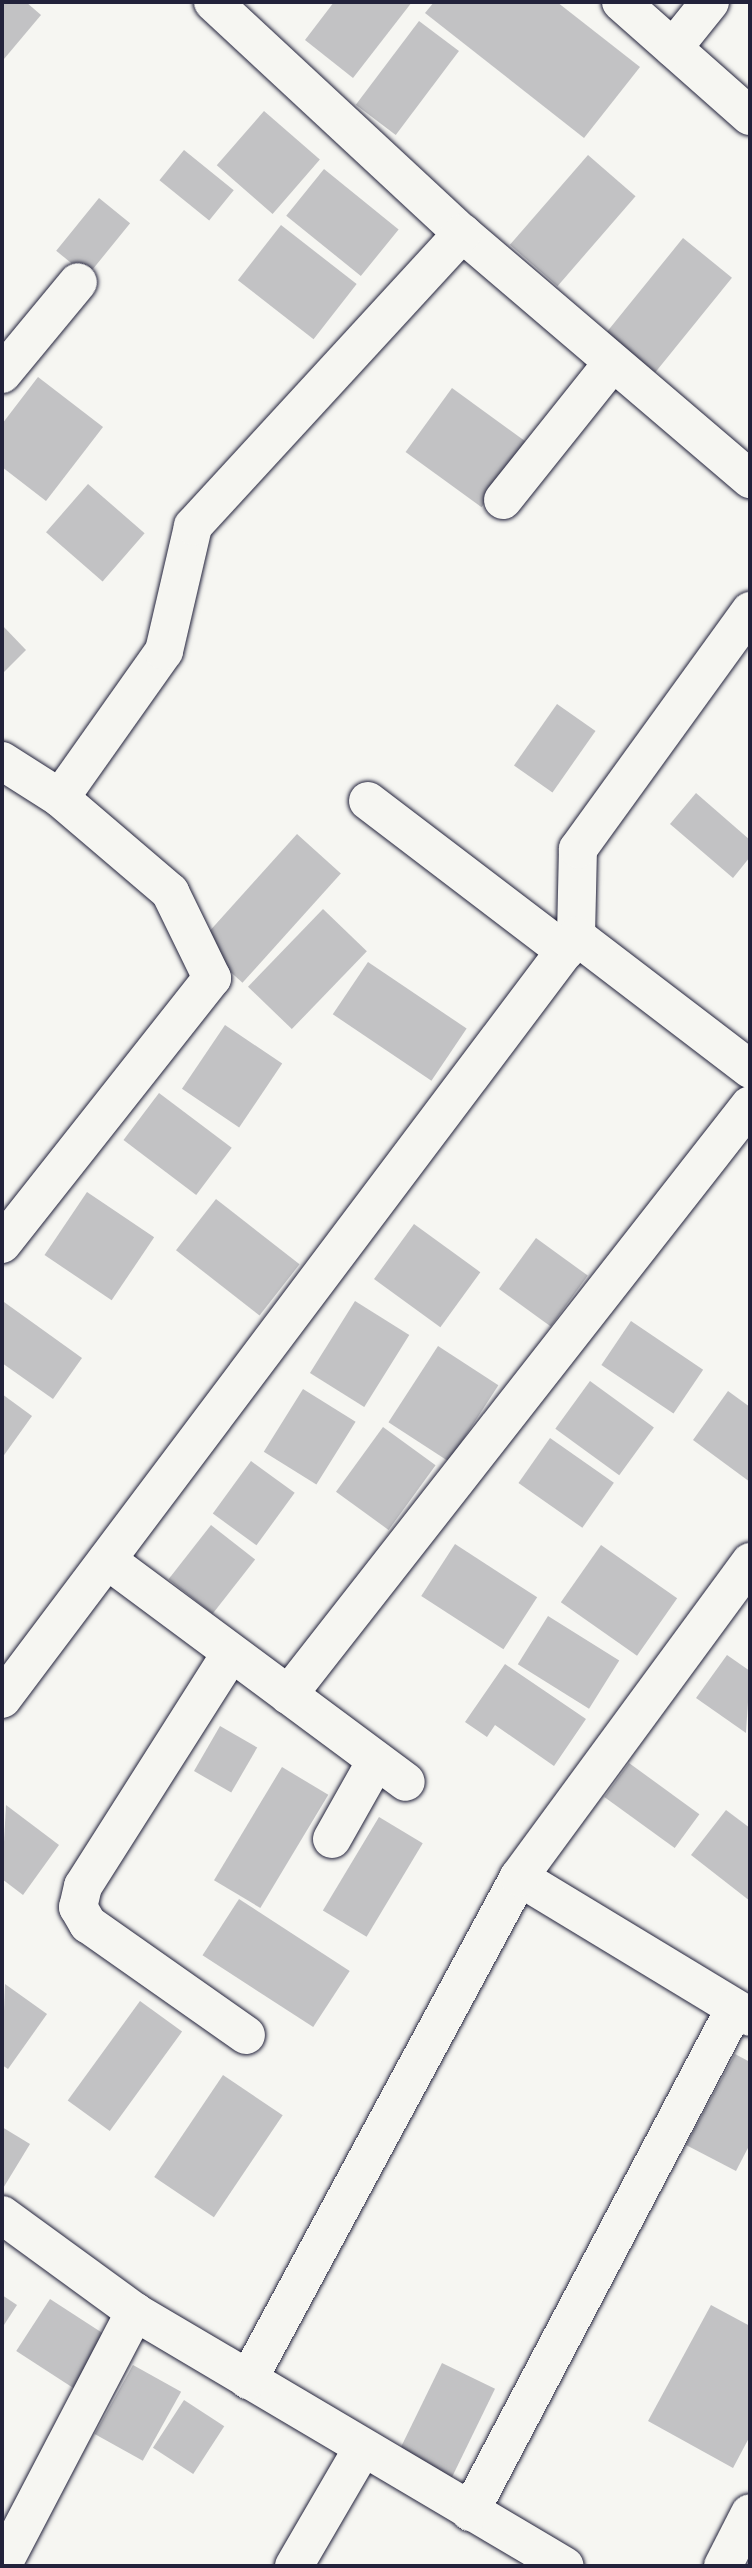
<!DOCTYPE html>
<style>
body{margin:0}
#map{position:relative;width:752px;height:2568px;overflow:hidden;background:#f6f6f2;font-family:Kalam,sans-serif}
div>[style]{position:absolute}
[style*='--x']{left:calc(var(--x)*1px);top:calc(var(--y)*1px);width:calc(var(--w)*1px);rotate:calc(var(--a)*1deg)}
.building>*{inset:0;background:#c2c2c4;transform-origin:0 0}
.roads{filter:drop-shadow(0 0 2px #22223b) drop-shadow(0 0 2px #22223b)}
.street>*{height:38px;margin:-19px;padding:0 19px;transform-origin:19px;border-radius:19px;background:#f6f6f2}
span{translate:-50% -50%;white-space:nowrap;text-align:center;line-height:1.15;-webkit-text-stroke:5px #f6f6f2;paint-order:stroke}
.frame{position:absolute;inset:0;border:4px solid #22223b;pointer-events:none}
</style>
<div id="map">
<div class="building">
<i style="clip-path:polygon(2px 2px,26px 2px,41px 15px,4px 59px)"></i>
<i style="clip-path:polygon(334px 2px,412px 2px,353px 78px,305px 40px)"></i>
<i style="clip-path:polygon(434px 2px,557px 2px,640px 67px,584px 138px,425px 13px)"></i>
<i style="left:419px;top:21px;width:50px;height:105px;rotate:37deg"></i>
<i style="left:264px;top:111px;width:74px;height:72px;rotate:41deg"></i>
<i style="left:184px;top:150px;width:64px;height:39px;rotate:39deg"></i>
<i style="left:588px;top:155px;width:63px;height:119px;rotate:41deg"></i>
<i style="left:324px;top:169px;width:96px;height:60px;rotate:39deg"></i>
<i style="left:99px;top:198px;width:40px;height:68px;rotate:39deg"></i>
<i style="left:281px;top:225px;width:96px;height:70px;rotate:38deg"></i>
<i style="left:683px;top:238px;width:63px;height:122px;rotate:39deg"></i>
<i style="clip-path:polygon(38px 377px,103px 427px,46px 501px,2px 467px,2px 424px)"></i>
<i style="left:452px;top:388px;width:94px;height:79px;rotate:36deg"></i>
<i style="left:88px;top:484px;width:75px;height:64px;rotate:41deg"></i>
<i style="clip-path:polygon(2px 625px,26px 650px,2px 674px)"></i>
<i style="left:557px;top:704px;width:47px;height:75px;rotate:35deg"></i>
<i style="clip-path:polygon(696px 793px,750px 840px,750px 857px,733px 878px,670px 824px)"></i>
<i style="left:297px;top:834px;width:59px;height:147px;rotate:42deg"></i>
<i style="left:323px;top:909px;width:61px;height:108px;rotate:44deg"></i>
<i style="left:368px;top:962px;width:119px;height:63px;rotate:34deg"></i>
<i style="left:225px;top:1025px;width:69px;height:77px;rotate:34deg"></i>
<i style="left:159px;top:1093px;width:91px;height:59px;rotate:37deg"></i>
<i style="left:87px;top:1192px;width:81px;height:76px;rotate:34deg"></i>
<i style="left:216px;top:1199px;width:106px;height:65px;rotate:38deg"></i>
<i style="left:414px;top:1224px;width:82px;height:68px;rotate:36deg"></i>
<i style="left:536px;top:1238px;width:64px;height:63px;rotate:36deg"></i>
<i style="left:355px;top:1301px;width:64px;height:85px;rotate:32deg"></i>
<i style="clip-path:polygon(4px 1302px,82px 1358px,53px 1399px,2px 1363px)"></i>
<i style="left:631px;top:1321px;width:87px;height:53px;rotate:34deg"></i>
<i style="left:438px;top:1346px;width:72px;height:91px;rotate:33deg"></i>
<i style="left:590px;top:1381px;width:79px;height:59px;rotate:36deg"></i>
<i style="left:303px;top:1389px;width:62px;height:74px;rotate:32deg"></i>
<i style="clip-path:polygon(728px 1391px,750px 1407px,750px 1482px,693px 1440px)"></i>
<i style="clip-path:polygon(2px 1394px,32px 1416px,2px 1458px)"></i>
<i style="left:383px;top:1427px;width:65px;height:80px;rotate:36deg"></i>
<i style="left:550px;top:1438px;width:78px;height:55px;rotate:35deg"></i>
<i style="left:251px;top:1461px;width:54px;height:65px;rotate:36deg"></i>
<i style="left:211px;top:1525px;width:56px;height:69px;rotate:38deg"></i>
<i style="left:455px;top:1544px;width:98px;height:62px;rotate:33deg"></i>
<i style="left:601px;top:1545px;width:93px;height:70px;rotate:35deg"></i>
<i style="left:548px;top:1616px;width:84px;height:57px;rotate:32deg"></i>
<i style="clip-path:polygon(727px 1655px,750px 1671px,746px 1733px,696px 1698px)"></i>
<i style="clip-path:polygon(505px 1664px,586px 1719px,554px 1766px,495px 1725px,487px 1737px,465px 1722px)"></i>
<i style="left:220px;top:1726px;width:43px;height:52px;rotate:30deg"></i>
<i style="left:629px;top:1763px;width:87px;height:42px;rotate:36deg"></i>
<i style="left:282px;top:1767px;width:54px;height:132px;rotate:31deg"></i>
<i style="clip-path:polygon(6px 1805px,59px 1845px,23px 1895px,2px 1879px)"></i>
<i style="clip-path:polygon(726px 1810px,750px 1828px,750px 1901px,691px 1855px)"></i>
<i style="left:379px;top:1817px;width:51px;height:109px;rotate:31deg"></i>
<i style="left:239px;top:1899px;width:132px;height:67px;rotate:33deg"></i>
<i style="clip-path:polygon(5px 1984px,47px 2014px,8px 2069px,2px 2065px)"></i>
<i style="left:140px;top:2001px;width:52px;height:123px;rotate:36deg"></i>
<i style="clip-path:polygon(735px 2054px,750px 2062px,750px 2144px,736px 2171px,686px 2145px)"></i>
<i style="left:223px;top:2075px;width:72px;height:123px;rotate:34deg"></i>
<i style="clip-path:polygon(2px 2127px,30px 2144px,2px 2190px)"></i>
<i style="clip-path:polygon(2px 2295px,17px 2305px,2px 2328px)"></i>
<i style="left:50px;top:2299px;width:74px;height:62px;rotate:33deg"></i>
<i style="clip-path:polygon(711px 2305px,750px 2326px,750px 2436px,733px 2468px,648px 2421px)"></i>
<i style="left:442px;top:2363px;width:59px;height:108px;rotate:26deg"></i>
<i style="left:133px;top:2365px;width:55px;height:79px;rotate:29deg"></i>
<i style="left:184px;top:2400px;width:48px;height:57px;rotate:33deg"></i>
</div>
<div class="roads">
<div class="street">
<i style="--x:213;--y:2;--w:340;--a:42.9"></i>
<i style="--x:462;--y:233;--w:379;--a:40.5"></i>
<i style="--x:621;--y:2;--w:172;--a:41.5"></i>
<i style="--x:673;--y:48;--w:59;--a:-51.2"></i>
<i style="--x:2;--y:374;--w:119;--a:-50.4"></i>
<i style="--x:503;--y:500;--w:176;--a:-51.4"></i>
<i style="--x:2;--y:761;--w:69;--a:32.5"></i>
<i style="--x:60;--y:798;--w:145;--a:40.5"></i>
<i style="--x:170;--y:892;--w:96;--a:64"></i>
<i style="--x:212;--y:978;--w:339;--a:128.3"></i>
<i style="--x:60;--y:798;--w:180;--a:-54.7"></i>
<i style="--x:164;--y:651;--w:128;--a:-76.9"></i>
<i style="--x:193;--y:526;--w:398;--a:-47.4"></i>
<i style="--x:368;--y:801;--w:248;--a:37.3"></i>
<i style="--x:576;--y:936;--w:87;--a:-88.7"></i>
<i style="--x:578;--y:849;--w:294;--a:-54.1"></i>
<i style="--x:107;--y:1560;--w:372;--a:36.6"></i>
<i style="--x:231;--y:1653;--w:276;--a:122.4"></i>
<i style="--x:83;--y:1886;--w:22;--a:103"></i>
<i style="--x:78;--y:1907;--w:20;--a:60"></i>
<i style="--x:88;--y:1924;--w:193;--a:35.1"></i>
<i style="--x:288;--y:1695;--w:749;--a:-51.94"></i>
<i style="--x:2;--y:1699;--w:955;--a:-53.05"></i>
<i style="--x:576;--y:936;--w:219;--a:37.4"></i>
<i style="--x:332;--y:1839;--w:90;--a:-60.6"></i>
<i style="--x:519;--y:1877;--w:270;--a:31.2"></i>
<i style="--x:2;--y:2215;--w:165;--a:36.1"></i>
<i style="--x:135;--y:2312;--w:499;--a:30.6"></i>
<i style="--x:248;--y:2380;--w:571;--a:-61.69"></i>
<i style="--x:519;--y:1877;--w:391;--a:-53.7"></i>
<i style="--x:470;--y:2512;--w:569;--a:-62.26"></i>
<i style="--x:2;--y:2566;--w:287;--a:-62.4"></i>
<i style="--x:294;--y:2566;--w:135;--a:-59.8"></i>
<i style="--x:723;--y:2566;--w:59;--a:-63"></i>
</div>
</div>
<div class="frame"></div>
</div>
